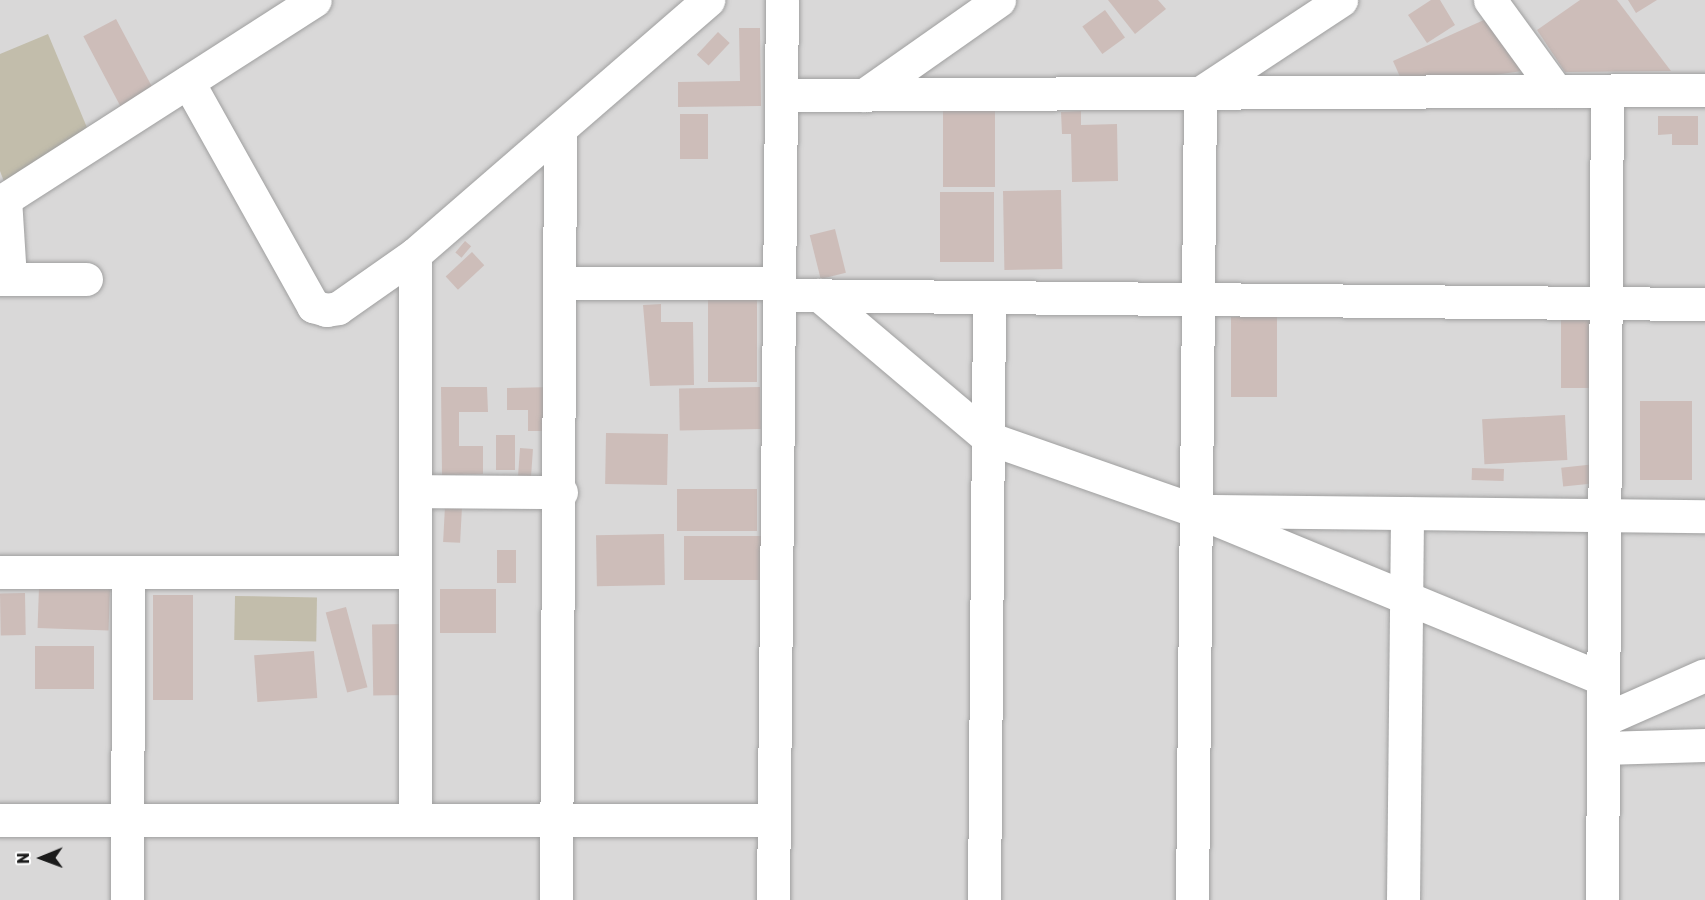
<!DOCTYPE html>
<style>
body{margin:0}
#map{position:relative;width:1705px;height:900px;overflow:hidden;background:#ede6e0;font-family:Rubik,sans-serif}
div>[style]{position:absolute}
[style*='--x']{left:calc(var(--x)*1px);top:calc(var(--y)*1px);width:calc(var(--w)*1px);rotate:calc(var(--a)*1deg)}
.residential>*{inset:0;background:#d9d8d8;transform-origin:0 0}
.construction>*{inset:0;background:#c2bdab;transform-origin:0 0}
.building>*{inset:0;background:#cdbdb9;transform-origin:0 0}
.roads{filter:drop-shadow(0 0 2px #9f9f9f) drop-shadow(0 0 2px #9f9f9f)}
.minor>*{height:33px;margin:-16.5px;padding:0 16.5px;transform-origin:16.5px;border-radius:16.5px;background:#fff}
span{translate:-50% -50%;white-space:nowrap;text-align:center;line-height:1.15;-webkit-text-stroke:6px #fff;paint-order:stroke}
.north{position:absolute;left:12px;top:828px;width:60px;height:60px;-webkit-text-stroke:4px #fff;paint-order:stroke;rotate:269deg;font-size:16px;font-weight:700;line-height:24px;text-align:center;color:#1b1b1b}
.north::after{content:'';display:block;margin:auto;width:21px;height:27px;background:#1b1b1b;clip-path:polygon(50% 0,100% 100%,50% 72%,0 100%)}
</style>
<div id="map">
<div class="residential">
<i style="left:0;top:0;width:1705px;height:900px"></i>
</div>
<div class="construction">
<i style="clip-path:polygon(48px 34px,98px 154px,8px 192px,0 171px,0 54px)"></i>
<i style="left:235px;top:596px;width:82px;height:44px;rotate:1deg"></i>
</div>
<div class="building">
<i style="clip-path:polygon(1108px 0,1158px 0,1166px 9px,1135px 34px)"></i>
<i style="clip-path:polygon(1431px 0,1440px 0,1455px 25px,1427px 43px,1408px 15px)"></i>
<i style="clip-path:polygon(1580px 0,1617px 0,1671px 71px,1565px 72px,1537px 30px)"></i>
<i style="clip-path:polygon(1628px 0,1657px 0,1636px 13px)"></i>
<i style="left:1105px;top:10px;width:34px;height:28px;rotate:54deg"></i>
<i style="left:116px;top:19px;width:81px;height:37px;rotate:62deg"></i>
<i style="clip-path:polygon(1486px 19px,1522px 71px,1405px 88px,1393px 61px)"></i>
<i style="clip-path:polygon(739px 28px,760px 28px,761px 106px,678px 107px,678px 82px,740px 81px)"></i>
<i style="left:718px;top:32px;width:16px;height:31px;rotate:43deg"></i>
<i style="left:943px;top:106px;width:52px;height:81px"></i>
<i style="clip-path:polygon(1081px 111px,1081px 125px,1117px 124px,1118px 181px,1072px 182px,1071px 134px,1062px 134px,1061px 112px)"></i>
<i style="left:680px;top:114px;width:28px;height:45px"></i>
<i style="clip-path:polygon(1658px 116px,1698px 116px,1698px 145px,1672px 145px,1672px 134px,1658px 135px)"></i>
<i style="left:1061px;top:190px;width:79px;height:58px;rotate:89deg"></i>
<i style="left:940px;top:192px;width:54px;height:70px"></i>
<i style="left:835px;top:229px;width:45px;height:26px;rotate:76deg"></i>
<i style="left:465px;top:241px;width:8px;height:15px;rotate:40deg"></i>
<i style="left:472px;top:252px;width:18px;height:36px;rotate:47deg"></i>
<i style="left:708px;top:296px;width:49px;height:86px"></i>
<i style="clip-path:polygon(661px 304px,661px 322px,693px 322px,694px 385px,650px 386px,643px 305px)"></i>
<i style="left:1231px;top:317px;width:46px;height:80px"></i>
<i style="left:1561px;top:320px;width:37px;height:68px"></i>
<i style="clip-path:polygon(441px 387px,487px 387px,488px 412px,459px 412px,459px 446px,483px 446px,483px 474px,442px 475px)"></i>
<i style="clip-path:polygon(553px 387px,553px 431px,528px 431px,528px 410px,507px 410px,507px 388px)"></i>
<i style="left:760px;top:387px;width:42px;height:81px;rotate:89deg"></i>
<i style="left:1640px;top:401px;width:52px;height:79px"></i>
<i style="left:1565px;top:415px;width:45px;height:83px;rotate:87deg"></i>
<i style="left:606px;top:433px;width:62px;height:51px;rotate:1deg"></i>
<i style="left:496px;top:435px;width:19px;height:35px"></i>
<i style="left:520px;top:448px;width:13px;height:31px;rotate:4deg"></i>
<i style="left:1596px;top:464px;width:19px;height:35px;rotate:84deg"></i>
<i style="left:1472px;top:468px;width:32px;height:12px;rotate:2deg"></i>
<i style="left:757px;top:489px;width:42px;height:80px;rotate:90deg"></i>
<i style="left:445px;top:506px;width:17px;height:36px;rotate:3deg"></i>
<i style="left:664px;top:534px;width:51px;height:68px;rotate:89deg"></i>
<i style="left:684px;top:536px;width:77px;height:44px"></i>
<i style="left:497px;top:550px;width:19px;height:33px"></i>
<i style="left:39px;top:587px;width:71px;height:41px;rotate:2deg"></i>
<i style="left:496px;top:589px;width:44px;height:56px;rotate:90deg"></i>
<i style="left:25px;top:593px;width:42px;height:25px;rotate:89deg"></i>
<i style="left:193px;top:595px;width:105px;height:40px;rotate:90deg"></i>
<i style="left:346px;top:607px;width:83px;height:21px;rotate:75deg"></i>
<i style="left:405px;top:624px;width:71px;height:33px;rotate:89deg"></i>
<i style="left:35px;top:646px;width:59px;height:43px"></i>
<i style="left:314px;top:651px;width:47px;height:60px;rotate:86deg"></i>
</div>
<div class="roads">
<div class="minor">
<i style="--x:1490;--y:0;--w:112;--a:54"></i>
<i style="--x:188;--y:82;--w:257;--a:60.8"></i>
<i style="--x:313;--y:306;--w:14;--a:17"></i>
<i style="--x:326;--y:310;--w:12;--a:-9"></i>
<i style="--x:338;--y:308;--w:94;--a:-35"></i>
<i style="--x:415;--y:254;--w:388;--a:-40.9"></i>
<i style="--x:781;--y:95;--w:924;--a:-0.31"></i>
<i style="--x:864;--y:95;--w:165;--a:-35.1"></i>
<i style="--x:10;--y:278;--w:79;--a:-93.6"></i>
<i style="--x:5;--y:199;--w:368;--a:-32.7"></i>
<i style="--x:0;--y:279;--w:86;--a:0"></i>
<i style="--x:563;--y:283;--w:216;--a:0"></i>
<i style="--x:779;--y:295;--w:926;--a:0.56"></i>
<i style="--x:819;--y:295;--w:221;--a:40.2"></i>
<i style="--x:988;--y:438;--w:220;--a:19.3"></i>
<i style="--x:1196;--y:511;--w:440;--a:22.4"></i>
<i style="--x:415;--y:491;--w:146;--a:0.4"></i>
<i style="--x:1213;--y:511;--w:492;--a:0.6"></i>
<i style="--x:0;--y:572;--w:415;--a:0"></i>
<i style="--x:1603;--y:720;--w:111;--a:-23.8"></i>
<i style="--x:1603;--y:748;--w:102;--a:-1.7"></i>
<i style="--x:0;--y:820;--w:773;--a:0"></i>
<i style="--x:415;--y:820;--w:566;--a:-90"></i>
<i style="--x:127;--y:900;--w:328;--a:-89.8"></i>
<i style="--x:556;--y:900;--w:768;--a:-89.7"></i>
<i style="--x:773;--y:900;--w:900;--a:-89.43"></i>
<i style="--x:984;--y:900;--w:603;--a:-89.52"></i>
<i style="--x:1192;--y:900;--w:807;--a:-89.43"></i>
<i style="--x:1200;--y:93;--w:169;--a:-33.4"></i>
<i style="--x:1403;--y:900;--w:387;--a:-89.4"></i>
<i style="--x:1602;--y:900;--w:809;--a:-89.65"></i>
</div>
</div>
<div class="north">N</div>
</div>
